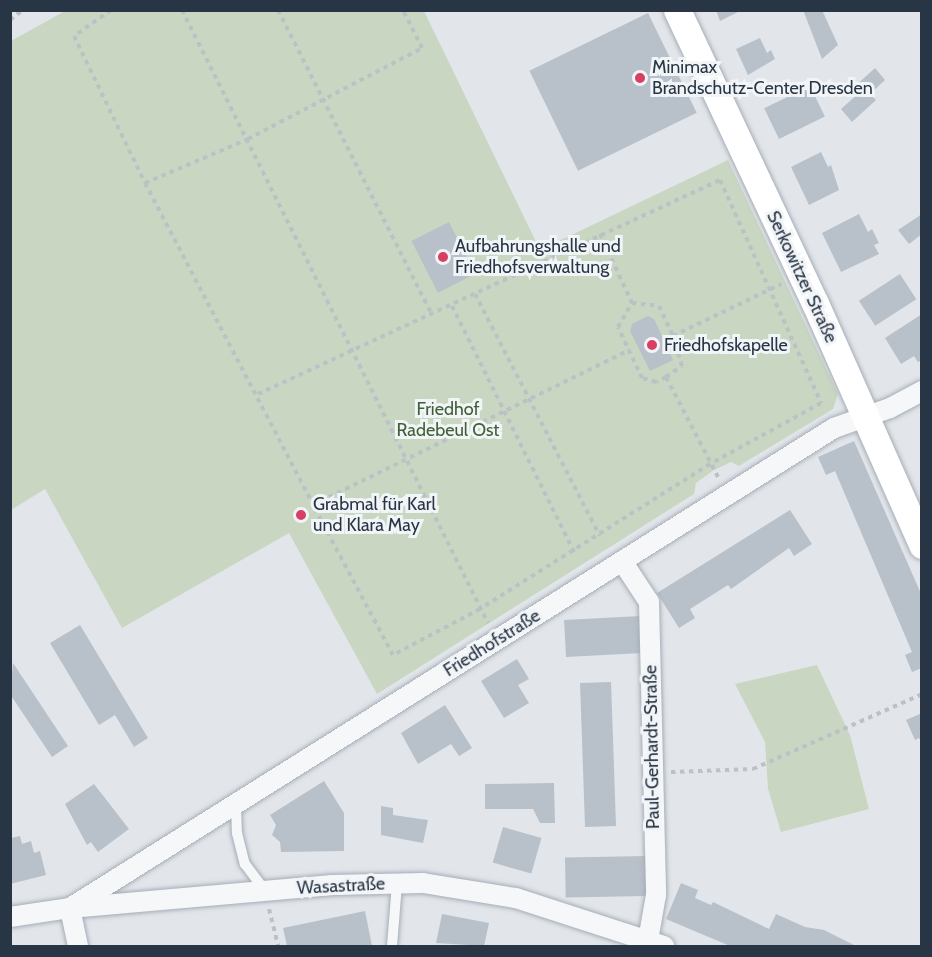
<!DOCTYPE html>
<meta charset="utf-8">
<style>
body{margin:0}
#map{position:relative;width:932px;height:957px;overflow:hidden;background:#e2e6eb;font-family:Cabin,sans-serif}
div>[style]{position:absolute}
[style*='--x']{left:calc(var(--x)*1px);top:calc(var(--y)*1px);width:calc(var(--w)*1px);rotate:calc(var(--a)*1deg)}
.green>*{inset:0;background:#c9d6c2}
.building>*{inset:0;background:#b8c0c9;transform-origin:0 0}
.path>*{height:4px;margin-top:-2px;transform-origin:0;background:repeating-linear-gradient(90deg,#bcc1c6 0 4.5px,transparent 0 9px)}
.roads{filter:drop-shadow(0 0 2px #a6adb6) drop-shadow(0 0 2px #a6adb6)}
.lane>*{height:10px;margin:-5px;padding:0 5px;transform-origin:5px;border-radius:5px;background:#f5f7f9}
.street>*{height:20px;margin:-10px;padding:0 10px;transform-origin:10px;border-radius:10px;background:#f5f7f9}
.secondary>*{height:27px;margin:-13.5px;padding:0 13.5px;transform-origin:13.5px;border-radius:13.5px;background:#fff}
.dots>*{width:16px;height:16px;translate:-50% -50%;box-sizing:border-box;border:3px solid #f2f5f8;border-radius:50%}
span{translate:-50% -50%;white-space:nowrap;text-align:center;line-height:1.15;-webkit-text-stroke:6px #f2f5f8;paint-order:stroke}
.poi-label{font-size:18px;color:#283544}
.left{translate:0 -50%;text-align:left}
.street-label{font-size:18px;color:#283544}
.park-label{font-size:18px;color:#406135}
.frame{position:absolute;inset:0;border:12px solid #283544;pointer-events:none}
</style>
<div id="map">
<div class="green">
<i style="clip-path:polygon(65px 11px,424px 11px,540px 250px,728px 160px,838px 394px,833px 409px,739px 466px,731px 462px,714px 470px,696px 483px,694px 494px,377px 694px,289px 533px,122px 628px,45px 489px,11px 510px,11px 41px)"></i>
<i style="clip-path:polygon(817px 665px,850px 735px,869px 809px,781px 832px,768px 789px,765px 742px,735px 684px)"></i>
</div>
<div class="building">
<i style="clip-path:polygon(716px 10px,742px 10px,720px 21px)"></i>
<i style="clip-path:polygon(803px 10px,822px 10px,838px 45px,822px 59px)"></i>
<i style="left:648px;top:13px;width:111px;height:132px;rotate:64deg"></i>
<i style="clip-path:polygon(760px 38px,767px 53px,771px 50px,775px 59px,748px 75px,736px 49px)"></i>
<i style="clip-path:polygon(875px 68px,885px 80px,870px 94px,876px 100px,852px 122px,841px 109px,859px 93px,854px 87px)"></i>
<i style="left:810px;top:86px;width:34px;height:51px;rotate:64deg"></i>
<i style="clip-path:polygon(821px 152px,828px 167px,831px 165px,839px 190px,809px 205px,791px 167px)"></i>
<i style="clip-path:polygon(859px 214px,868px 232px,872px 229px,879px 243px,874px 245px,879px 254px,841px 272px,822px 233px)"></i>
<i style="clip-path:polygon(922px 214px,922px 234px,909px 244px,898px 230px)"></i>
<i style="left:449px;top:222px;width:58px;height:42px;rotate:63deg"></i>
<i style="left:900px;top:274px;width:30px;height:49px;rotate:57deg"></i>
<i style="clip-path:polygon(922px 314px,922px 360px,918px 362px,914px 356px,901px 364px,885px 338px)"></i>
<i style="clip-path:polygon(648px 316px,654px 319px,673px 360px,650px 371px,630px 331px,632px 324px)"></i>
<i style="clip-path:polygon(854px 441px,922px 596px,922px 668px,912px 672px,905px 655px,912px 652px,835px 471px,826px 475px,818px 457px)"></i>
<i style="clip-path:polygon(790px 510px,812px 544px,794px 556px,789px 548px,731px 589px,728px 585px,690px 609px,695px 618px,679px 628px,657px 593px)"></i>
<i style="left:640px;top:616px;width:37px;height:76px;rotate:87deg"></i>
<i style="clip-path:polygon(80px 625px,148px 738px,134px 747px,115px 715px,99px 725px,50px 643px)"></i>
<i style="clip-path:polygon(517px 659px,529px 679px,518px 685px,529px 703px,504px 718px,481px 681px)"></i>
<i style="clip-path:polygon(13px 663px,68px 746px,52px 757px,10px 694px)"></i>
<i style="left:611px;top:682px;width:144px;height:31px;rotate:88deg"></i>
<i style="clip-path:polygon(445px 705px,472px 748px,459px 756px,451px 744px,418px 764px,401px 733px)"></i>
<i style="clip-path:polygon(922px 713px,922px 743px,919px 738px,915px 740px,906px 720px)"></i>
<i style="clip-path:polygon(324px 781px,344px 813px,344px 851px,281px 852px,280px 842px,272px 835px,276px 825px,270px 815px)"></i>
<i style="clip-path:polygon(554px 783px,555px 823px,540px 823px,533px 809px,485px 809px,485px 784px)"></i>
<i style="clip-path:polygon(94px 784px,129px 829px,98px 852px,91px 842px,87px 845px,65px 804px)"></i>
<i style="clip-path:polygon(381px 806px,393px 808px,393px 815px,428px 820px,423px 843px,381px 835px)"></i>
<i style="left:503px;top:827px;width:40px;height:37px;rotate:16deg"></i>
<i style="clip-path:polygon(20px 836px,22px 844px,31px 841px,34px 853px,40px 851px,46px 875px,10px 884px,11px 838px)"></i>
<i style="left:646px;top:856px;width:40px;height:81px;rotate:89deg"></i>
<i style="clip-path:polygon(681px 883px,698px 890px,695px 898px,711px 905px,713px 902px,769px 929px,776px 914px,805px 927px,824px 930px,856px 946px,730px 946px,666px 919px)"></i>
<i style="clip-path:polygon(365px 911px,372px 946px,287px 946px,283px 928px)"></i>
<i style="clip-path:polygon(442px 914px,489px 923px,484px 946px,436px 943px)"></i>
</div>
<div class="path">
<i style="--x:111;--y:10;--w:45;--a:144.9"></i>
<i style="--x:74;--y:36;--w:163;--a:64.2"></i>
<i style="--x:145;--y:183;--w:363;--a:62.4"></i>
<i style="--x:182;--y:10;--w:685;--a:63.47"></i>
<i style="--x:278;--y:10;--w:342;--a:63.2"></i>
<i style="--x:10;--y:20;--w:16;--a:-38"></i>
<i style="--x:145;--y:183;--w:112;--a:-23.1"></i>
<i style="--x:248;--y:139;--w:196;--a:-27.6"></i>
<i style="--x:422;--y:48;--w:42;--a:-116.6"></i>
<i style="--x:600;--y:234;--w:76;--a:65.1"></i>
<i style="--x:475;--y:294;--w:272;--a:62.7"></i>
<i style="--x:452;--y:306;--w:275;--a:63.6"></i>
<i style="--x:666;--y:377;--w:11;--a:153"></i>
<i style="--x:656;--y:382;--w:15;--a:-164"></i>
<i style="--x:642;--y:378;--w:56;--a:-115.2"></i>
<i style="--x:618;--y:327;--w:28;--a:-60"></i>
<i style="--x:632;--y:303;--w:27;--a:6"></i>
<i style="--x:659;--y:306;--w:33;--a:65"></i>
<i style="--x:258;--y:394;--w:509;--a:-24.85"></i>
<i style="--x:720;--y:180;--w:245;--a:65.6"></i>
<i style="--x:821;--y:403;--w:127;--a:151.2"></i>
<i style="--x:710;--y:464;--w:272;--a:147.8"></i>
<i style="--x:480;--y:609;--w:98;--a:152.1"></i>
<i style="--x:393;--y:655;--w:170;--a:-118.1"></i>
<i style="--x:313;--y:505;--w:352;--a:-26.1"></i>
<i style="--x:718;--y:477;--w:113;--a:-117.5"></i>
<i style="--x:666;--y:377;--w:19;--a:-35"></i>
<i style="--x:682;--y:366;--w:31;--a:-107"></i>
<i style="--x:673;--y:336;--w:120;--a:-25.7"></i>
<i style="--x:671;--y:772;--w:82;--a:-2.1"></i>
<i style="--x:753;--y:769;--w:185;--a:-23.9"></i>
<i style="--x:269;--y:909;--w:38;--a:76"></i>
</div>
<div class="roads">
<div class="lane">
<i style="--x:236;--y:806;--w:27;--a:88"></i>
<i style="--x:237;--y:833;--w:32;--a:76"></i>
<i style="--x:245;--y:864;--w:34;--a:53"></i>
<i style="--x:392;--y:946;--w:62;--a:-85.4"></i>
</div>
<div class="street">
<i style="--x:622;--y:561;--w:49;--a:56.6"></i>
<i style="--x:649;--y:602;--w:293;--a:88.6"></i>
<i style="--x:656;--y:895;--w:52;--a:100"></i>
<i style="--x:10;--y:917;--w:61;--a:-8.5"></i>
<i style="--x:70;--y:908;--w:263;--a:-5"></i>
<i style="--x:332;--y:885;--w:91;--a:-1.3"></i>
<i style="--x:423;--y:883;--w:94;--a:9.2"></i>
<i style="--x:516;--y:898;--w:156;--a:18"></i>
<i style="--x:78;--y:946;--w:39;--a:-102"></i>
<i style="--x:70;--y:908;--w:902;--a:-32.14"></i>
<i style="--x:834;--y:428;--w:59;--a:-19.7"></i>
<i style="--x:890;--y:408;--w:36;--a:-28"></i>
</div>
<div class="secondary">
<i style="--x:677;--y:10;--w:324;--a:64.8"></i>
<i style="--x:815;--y:303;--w:265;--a:66.1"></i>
</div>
</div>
<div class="dots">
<i style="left:640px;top:78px;background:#d83f62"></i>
<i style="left:443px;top:257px;background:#d83f62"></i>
<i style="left:652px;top:345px;background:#d83f62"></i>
<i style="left:301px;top:515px;background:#d83f62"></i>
</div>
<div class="poi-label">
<span class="left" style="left:652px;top:78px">Minimax<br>Brandschutz-Center Dresden</span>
<span class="left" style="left:455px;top:257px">Aufbahrungshalle und<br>Friedhofsverwaltung</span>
<span class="left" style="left:664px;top:345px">Friedhofskapelle</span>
<span class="left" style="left:313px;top:515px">Grabmal für Karl<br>und Klara May</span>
</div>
<div class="street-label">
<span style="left:802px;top:277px;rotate:65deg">Serkowitzer Straße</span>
<span style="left:492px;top:643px;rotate:-32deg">Friedhofstraße</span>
<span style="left:652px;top:747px;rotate:-91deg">Paul-Gerhardt-Straße</span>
<span style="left:341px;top:886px;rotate:-3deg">Wasastraße</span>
</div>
<div class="park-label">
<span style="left:448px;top:420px">Friedhof<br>Radebeul Ost</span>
</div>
<div class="frame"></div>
</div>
